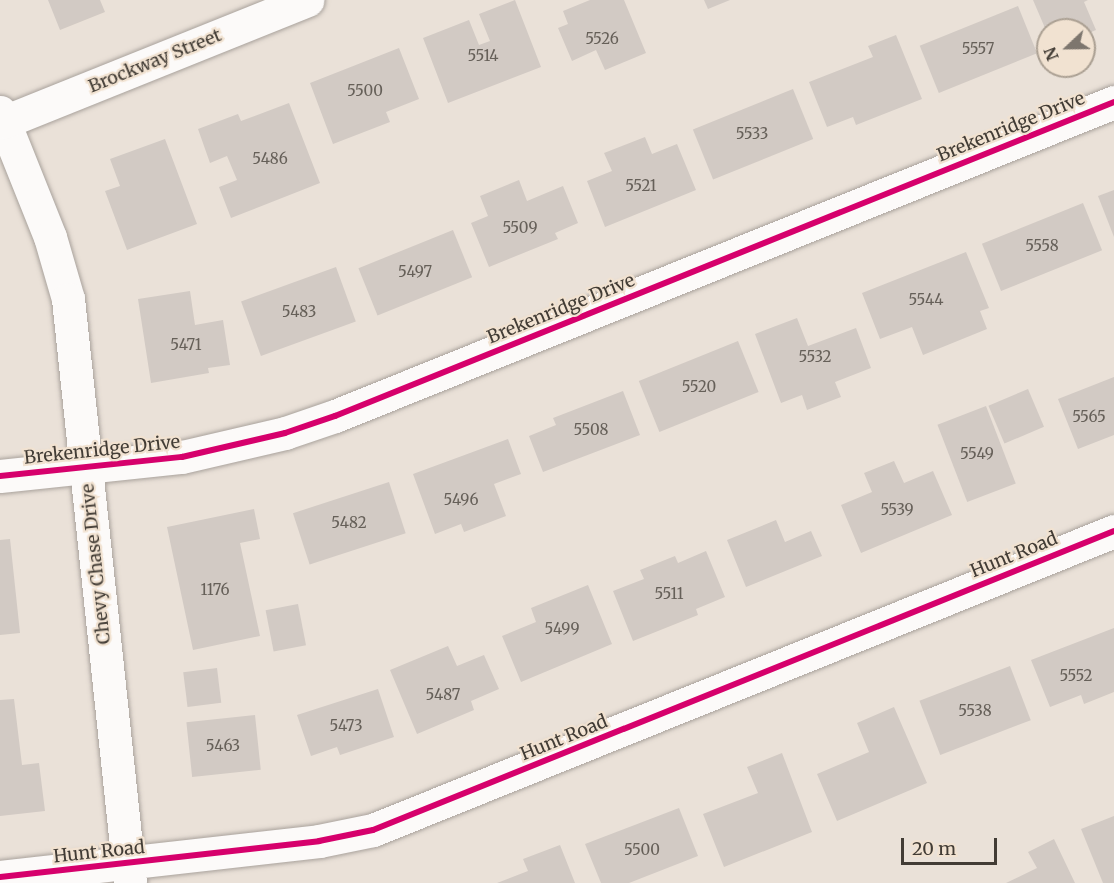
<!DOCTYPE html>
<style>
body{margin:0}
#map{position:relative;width:1114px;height:883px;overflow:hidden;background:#eae1d8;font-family:Merriweather,serif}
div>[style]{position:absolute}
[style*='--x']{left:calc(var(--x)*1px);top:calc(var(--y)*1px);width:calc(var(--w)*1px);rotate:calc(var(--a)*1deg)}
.building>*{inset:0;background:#d2cac4;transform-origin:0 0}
.roads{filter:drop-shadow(0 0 2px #a9a29c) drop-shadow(0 0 2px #a9a29c)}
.street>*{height:33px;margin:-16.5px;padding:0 16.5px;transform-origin:16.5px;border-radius:16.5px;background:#fcfaf9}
.cycleway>*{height:6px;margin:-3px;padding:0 3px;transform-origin:3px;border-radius:3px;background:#d6006c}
span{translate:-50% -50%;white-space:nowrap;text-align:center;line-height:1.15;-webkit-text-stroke:4.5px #f1e2d1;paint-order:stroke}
.number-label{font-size:15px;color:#666059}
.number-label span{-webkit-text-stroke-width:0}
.street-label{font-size:18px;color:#423c35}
.north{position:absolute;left:1036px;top:18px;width:60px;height:60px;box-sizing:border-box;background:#f1e2d1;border:2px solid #aba093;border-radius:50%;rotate:248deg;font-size:16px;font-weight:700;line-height:24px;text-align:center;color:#423c35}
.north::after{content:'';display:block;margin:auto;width:21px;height:27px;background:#7d766e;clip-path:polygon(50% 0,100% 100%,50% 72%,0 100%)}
.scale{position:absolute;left:901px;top:838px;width:96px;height:27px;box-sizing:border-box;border:3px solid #423c35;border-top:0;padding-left:8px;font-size:18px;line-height:21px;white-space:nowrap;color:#423c35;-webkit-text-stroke:4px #f1e2d1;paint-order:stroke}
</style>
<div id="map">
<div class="building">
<i style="clip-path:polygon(48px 0,100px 0,105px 12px,60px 30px)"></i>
<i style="clip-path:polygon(515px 0,541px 67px,448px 103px,423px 38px,469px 20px,479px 45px,490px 41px,479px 14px)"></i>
<i style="clip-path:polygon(590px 0,624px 0,646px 53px,605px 70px,596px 50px,572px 61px,558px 28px,568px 24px,563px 11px)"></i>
<i style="clip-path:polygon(704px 0,730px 0,708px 9px)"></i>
<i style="clip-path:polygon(1033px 0,1088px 0,1084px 2px,1096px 30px,1084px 35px,1084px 30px,1048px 30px,1048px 35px)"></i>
<i style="left:1018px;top:6px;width:51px;height:106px;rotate:68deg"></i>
<i style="clip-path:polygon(896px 35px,922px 99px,856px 125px,853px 117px,827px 127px,809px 82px,873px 57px,868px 46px)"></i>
<i style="clip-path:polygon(399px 48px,419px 99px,386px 112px,390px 122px,333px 144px,310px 83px)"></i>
<i style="left:793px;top:89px;width:54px;height:108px;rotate:68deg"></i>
<i style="clip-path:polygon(289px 103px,320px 183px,231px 218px,219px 187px,237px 180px,227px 156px,210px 163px,198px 129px,238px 114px,241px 121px)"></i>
<i style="clip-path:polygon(645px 137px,652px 154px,677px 144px,696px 190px,605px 227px,587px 181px,612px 171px,604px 153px)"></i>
<i style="clip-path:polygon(165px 139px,197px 224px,127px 250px,105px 191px,120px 186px,110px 159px)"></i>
<i style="clip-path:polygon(519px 180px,527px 201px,563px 186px,578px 223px,555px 233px,558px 239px,489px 267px,471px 223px,488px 216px,480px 196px)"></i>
<i style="clip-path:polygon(1114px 190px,1114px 237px,1098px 196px)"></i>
<i style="left:1083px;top:203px;width:51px;height:109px;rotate:68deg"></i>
<i style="left:453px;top:230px;width:51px;height:102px;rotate:68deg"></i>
<i style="clip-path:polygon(966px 252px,989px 308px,980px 311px,987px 329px,923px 355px,912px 327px,880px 339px,862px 293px)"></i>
<i style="left:336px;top:267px;width:58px;height:101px;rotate:70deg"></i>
<i style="clip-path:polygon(190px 291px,195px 325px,223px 320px,230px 365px,208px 368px,209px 373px,151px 383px,138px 299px)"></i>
<i style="clip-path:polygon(797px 318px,808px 346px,856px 328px,871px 368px,835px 382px,841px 397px,807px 410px,802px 395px,781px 403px,755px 334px)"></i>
<i style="left:738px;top:341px;width:55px;height:107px;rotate:68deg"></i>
<i style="clip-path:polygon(1114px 377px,1114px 435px,1078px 449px,1058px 399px)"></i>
<i style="left:1028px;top:389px;width:41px;height:43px;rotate:67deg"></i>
<i style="clip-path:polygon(623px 391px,640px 435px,543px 472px,529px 436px,556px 425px,553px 418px)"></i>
<i style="left:986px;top:406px;width:83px;height:52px;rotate:69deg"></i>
<i style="clip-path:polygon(508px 439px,521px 474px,494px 484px,506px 516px,464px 532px,461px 524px,435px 534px,413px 474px)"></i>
<i style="clip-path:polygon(894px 461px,904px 483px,933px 471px,952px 515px,861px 553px,841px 505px,872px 492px,864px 473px)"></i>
<i style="left:389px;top:482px;width:54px;height:101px;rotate:72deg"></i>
<i style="clip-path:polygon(254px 509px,260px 539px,240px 543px,260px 636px,193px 650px,167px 527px)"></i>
<i style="clip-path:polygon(776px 520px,785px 542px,811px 531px,822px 556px,746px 587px,727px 540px)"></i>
<i style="clip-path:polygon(10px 539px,20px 633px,0 635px,0 540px)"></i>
<i style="clip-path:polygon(706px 551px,725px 597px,696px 609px,698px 615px,633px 641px,613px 591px,644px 579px,640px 570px,675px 556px,678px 563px)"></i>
<i style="clip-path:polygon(588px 585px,612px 644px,521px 682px,502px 636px,536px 622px,531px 608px)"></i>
<i style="left:298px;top:604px;width:42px;height:33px;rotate:79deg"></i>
<i style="clip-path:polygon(1114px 628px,1114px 692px,1084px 704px,1081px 695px,1050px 707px,1031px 660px)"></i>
<i style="clip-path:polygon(448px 646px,457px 666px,484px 655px,499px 689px,471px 701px,474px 710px,417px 734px,390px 670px)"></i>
<i style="left:1010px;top:666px;width:58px;height:97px;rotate:69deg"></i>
<i style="left:217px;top:668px;width:35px;height:34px;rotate:83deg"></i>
<i style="clip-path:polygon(378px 689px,394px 737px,340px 755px,337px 747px,311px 756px,297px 715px)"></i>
<i style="clip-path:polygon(14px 699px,22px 765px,39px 763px,45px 811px,0 816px,0 700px)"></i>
<i style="clip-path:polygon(894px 707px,927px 783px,837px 821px,817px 774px,869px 752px,857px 723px)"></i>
<i style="left:255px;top:715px;width:55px;height:69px;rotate:84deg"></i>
<i style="clip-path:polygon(782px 753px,812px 832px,724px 867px,703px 814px,758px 793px,747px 767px)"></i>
<i style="clip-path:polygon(679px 808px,698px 856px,629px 883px,601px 883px,585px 844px)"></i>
<i style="clip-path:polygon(1114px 816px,1114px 883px,1103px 883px,1081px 829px)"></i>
<i style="clip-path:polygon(1054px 839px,1075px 883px,1006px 883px,1037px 868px,1028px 852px)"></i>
<i style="clip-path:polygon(560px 845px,575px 883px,497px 883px,528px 871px,523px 859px)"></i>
</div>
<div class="roads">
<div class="street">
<i style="--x:0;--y:112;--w:135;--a:68.2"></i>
<i style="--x:50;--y:237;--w:65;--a:73.8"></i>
<i style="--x:68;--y:299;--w:587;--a:83.94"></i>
<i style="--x:4;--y:122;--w:327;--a:-21.9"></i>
<i style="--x:0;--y:476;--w:183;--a:-6"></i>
<i style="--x:182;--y:457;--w:106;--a:-13.1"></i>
<i style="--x:285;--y:433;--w:53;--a:-18.8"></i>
<i style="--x:335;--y:416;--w:840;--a:-21.95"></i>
<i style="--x:0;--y:877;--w:321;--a:-6.4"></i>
<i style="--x:319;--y:841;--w:55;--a:-11.5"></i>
<i style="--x:373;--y:830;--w:799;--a:-21.97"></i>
</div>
</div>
<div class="cycleway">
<i style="--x:0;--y:476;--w:183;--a:-6"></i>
<i style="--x:182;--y:457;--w:106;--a:-13.1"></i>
<i style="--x:285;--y:433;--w:53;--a:-18.8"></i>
<i style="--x:335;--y:416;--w:840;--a:-21.95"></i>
<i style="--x:0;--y:877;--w:321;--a:-6.4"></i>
<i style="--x:319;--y:841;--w:55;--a:-11.5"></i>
<i style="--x:373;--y:830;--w:799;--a:-21.97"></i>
</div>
<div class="number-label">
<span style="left:602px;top:39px">5526</span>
<span style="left:978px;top:49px">5557</span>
<span style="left:483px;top:56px">5514</span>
<span style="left:365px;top:91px">5500</span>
<span style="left:752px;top:134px">5533</span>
<span style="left:270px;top:159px">5486</span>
<span style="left:641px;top:186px">5521</span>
<span style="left:520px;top:228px">5509</span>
<span style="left:1042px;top:246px">5558</span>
<span style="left:415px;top:272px">5497</span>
<span style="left:926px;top:300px">5544</span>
<span style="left:299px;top:312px">5483</span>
<span style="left:186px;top:345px">5471</span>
<span style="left:815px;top:357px">5532</span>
<span style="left:699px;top:387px">5520</span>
<span style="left:1089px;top:417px">5565</span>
<span style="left:591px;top:430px">5508</span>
<span style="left:977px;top:454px">5549</span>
<span style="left:461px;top:500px">5496</span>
<span style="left:897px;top:510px">5539</span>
<span style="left:349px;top:523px">5482</span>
<span style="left:215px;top:590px">1176</span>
<span style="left:669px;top:594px">5511</span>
<span style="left:562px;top:629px">5499</span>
<span style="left:1076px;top:676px">5552</span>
<span style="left:443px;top:695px">5487</span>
<span style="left:975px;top:711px">5538</span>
<span style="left:346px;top:726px">5473</span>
<span style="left:223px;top:746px">5463</span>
<span style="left:642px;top:850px">5500</span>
</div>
<div class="street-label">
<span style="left:155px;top:61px;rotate:-22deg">Brockway Street</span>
<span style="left:1011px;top:127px;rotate:-22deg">Brekenridge Drive</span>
<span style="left:561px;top:309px;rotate:-22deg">Brekenridge Drive</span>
<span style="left:102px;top:450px;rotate:-6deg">Brekenridge Drive</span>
<span style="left:1014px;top:555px;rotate:-22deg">Hunt Road</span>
<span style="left:96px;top:564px;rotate:-96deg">Chevy Chase Drive</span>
<span style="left:564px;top:738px;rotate:-22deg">Hunt Road</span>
<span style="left:99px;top:852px;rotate:-6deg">Hunt Road</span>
</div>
<div class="north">N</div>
<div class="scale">20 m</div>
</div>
